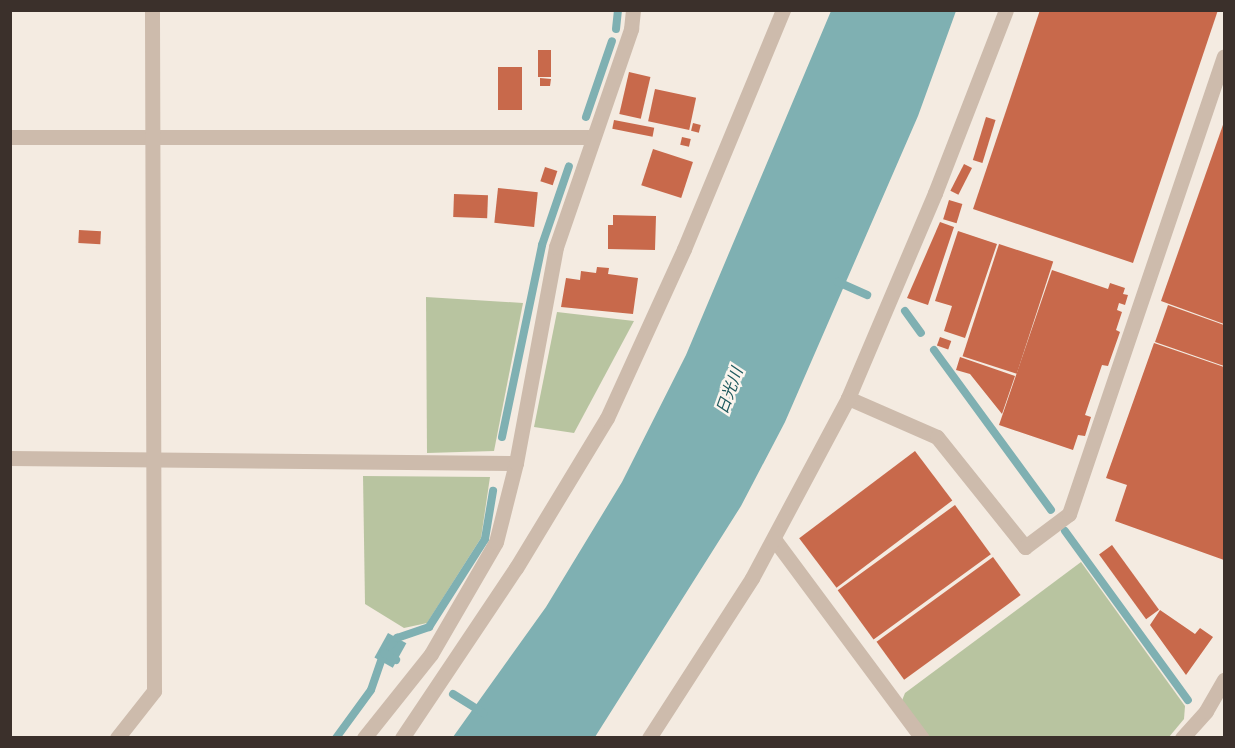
<!DOCTYPE html>
<meta charset="utf-8">
<style>
body{margin:0}
#map{position:relative;width:1235px;height:748px;overflow:hidden;background:#f4ebe1;font-family:Rubik,"Noto Sans JP",sans-serif}
div>[style]{position:absolute}
[style*='--x']{left:calc(var(--x)*1px);top:calc(var(--y)*1px);width:calc(var(--w)*1px);rotate:calc(var(--a)*1deg)}
.green>*{inset:0;background:#b8c4a0}
.water>*{inset:0;background:#7fb0b2;transform-origin:0 0}
.stream>*{height:8px;margin:-4px;padding:0 4px;transform-origin:4px;border-radius:4px;background:#7fb0b2}
.building>*{inset:0;background:#c8694b;transform-origin:0 0}
.minor>*{height:15px;margin:-7.5px;padding:0 7.5px;transform-origin:7.5px;border-radius:7.5px;background:#cdbbac}
span{translate:-50% -50%;white-space:nowrap;text-align:center;line-height:1.15;-webkit-text-stroke:5px #fbf5ee;paint-order:stroke}
.water-label{font-size:16px;color:#1f5a5e;font-style:italic}
.frame{position:absolute;inset:0;border:12px solid #3b302b;pointer-events:none}
</style>
<div id="map">
<div class="green">
<i style="clip-path:polygon(426px 297px,523px 303px,494px 451px,427px 453px)"></i>
<i style="clip-path:polygon(557px 312px,634px 321px,574px 433px,534px 427px)"></i>
<i style="clip-path:polygon(363px 476px,490px 477px,481px 538px,427px 623px,404px 628px,365px 604px)"></i>
<i style="clip-path:polygon(1081px 562px,1185px 706px,1184px 719px,1169px 737px,927px 738px,901px 703px,905px 693px)"></i>
</div>
<div class="water">
<i style="clip-path:polygon(831px 11px,956px 11px,918px 116px,785px 422px,741px 506px,595px 737px,453px 737px,546px 607px,622px 482px,686px 355px)"></i>
<i style="left:388px;top:633px;width:21px;height:28px;rotate:29deg"></i>
</div>
<div class="stream">
<i style="--x:616;--y:29;--w:19;--a:-84"></i>
<i style="--x:586;--y:117;--w:80;--a:-71.1"></i>
<i style="--x:838;--y:282;--w:32;--a:24"></i>
<i style="--x:905;--y:311;--w:27;--a:54"></i>
<i style="--x:934;--y:350;--w:198;--a:53.8"></i>
<i style="--x:502;--y:437;--w:196;--a:-78.2"></i>
<i style="--x:542;--y:245;--w:83;--a:-71.1"></i>
<i style="--x:1065;--y:531;--w:209;--a:54"></i>
<i style="--x:390;--y:646;--w:11;--a:-49"></i>
<i style="--x:397;--y:638;--w:34;--a:-19"></i>
<i style="--x:429;--y:627;--w:104;--a:-57.5"></i>
<i style="--x:485;--y:539;--w:49;--a:-80.5"></i>
<i style="--x:453;--y:694;--w:36;--a:32"></i>
<i style="--x:336;--y:738;--w:59;--a:-53.9"></i>
<i style="--x:371;--y:690;--w:39;--a:-71"></i>
<i style="--x:384;--y:653;--w:14;--a:30"></i>
</div>
<div class="building">
<i style="clip-path:polygon(1040px 10px,1218px 10px,1133px 263px,973px 209px)"></i>
<i style="left:538px;top:50px;width:13px;height:27px"></i>
<i style="left:498px;top:67px;width:24px;height:43px"></i>
<i style="left:629px;top:72px;width:22px;height:43px;rotate:13deg"></i>
<i style="clip-path:polygon(540px 78px,551px 79px,550px 86px,540px 86px)"></i>
<i style="left:655px;top:89px;width:42px;height:33px;rotate:12deg"></i>
<i style="left:986px;top:117px;width:10px;height:45px;rotate:17deg"></i>
<i style="left:614px;top:120px;width:41px;height:9px;rotate:11deg"></i>
<i style="clip-path:polygon(1224px 122px,1224px 324px,1161px 301px)"></i>
<i style="left:693px;top:123px;width:8px;height:8px;rotate:14deg"></i>
<i style="left:682px;top:137px;width:9px;height:8px;rotate:13deg"></i>
<i style="left:653px;top:149px;width:42px;height:38px;rotate:18deg"></i>
<i style="left:964px;top:164px;width:9px;height:30px;rotate:27deg"></i>
<i style="left:545px;top:167px;width:13px;height:15px;rotate:18deg"></i>
<i style="left:498px;top:188px;width:40px;height:35px;rotate:6deg"></i>
<i style="left:454px;top:194px;width:34px;height:23px;rotate:2deg"></i>
<i style="left:949px;top:200px;width:14px;height:20px;rotate:17deg"></i>
<i style="clip-path:polygon(613px 215px,656px 216px,655px 250px,608px 249px,608px 225px,613px 225px)"></i>
<i style="clip-path:polygon(940px 222px,954px 227px,928px 305px,907px 298px)"></i>
<i style="left:79px;top:230px;width:22px;height:13px;rotate:3deg"></i>
<i style="clip-path:polygon(958px 231px,997px 244px,965px 338px,944px 331px,952px 306px,935px 301px)"></i>
<i style="left:999px;top:244px;width:57px;height:118px;rotate:18deg"></i>
<i style="clip-path:polygon(597px 267px,609px 268px,608px 274px,638px 278px,633px 314px,561px 307px,566px 278px,580px 280px,581px 271px,596px 273px)"></i>
<i style="clip-path:polygon(1052px 270px,1108px 289px,1110px 283px,1125px 288px,1123px 294px,1128px 295px,1125px 305px,1119px 303px,1117px 310px,1122px 312px,1116px 330px,1120px 332px,1108px 366px,1102px 365px,1085px 415px,1091px 417px,1085px 436px,1078px 435px,1073px 450px,999px 425px)"></i>
<i style="clip-path:polygon(1168px 305px,1224px 325px,1224px 366px,1155px 342px)"></i>
<i style="left:940px;top:337px;width:12px;height:9px;rotate:20deg"></i>
<i style="clip-path:polygon(1154px 343px,1224px 367px,1224px 560px,1115px 521px,1127px 485px,1106px 478px)"></i>
<i style="clip-path:polygon(960px 357px,1015px 376px,1002px 414px,970px 374px,956px 370px)"></i>
<i style="left:915px;top:451px;width:62px;height:145px;rotate:53deg"></i>
<i style="left:955px;top:505px;width:61px;height:145px;rotate:54deg"></i>
<i style="left:1112px;top:545px;width:80px;height:16px;rotate:54deg"></i>
<i style="left:993px;top:557px;width:47px;height:144px;rotate:54deg"></i>
<i style="clip-path:polygon(1160px 610px,1195px 634px,1200px 628px,1213px 637px,1186px 675px,1150px 625px)"></i>
</div>
<div class="minor">
<i style="--x:10;--y:137;--w:583;--a:0"></i>
<i style="--x:848;--y:398;--w:97;--a:23.7"></i>
<i style="--x:937;--y:437;--w:141;--a:51.3"></i>
<i style="--x:1025;--y:547;--w:55;--a:-36.9"></i>
<i style="--x:1069;--y:514;--w:483;--a:-71.3"></i>
<i style="--x:10;--y:458;--w:506;--a:0.57"></i>
<i style="--x:774;--y:539;--w:248;--a:53.4"></i>
<i style="--x:117;--y:738;--w:60;--a:-51.8"></i>
<i style="--x:154;--y:691;--w:681;--a:-90.17"></i>
<i style="--x:364;--y:738;--w:107;--a:-51.4"></i>
<i style="--x:431;--y:654;--w:129;--a:-59.9"></i>
<i style="--x:496;--y:542;--w:81;--a:-75.8"></i>
<i style="--x:516;--y:463;--w:220;--a:-79.5"></i>
<i style="--x:556;--y:247;--w:231;--a:-71"></i>
<i style="--x:631;--y:29;--w:19;--a:-84"></i>
<i style="--x:402;--y:738;--w:205;--a:-56.2"></i>
<i style="--x:516;--y:568;--w:175;--a:-58.8"></i>
<i style="--x:607;--y:418;--w:186;--a:-65.5"></i>
<i style="--x:684;--y:249;--w:259;--a:-67.5"></i>
<i style="--x:649;--y:738;--w:190;--a:-57.2"></i>
<i style="--x:752;--y:578;--w:204;--a:-61.9"></i>
<i style="--x:848;--y:398;--w:223;--a:-67"></i>
<i style="--x:935;--y:193;--w:196;--a:-68.8"></i>
<i style="--x:1182;--y:738;--w:36;--a:-48"></i>
<i style="--x:1206;--y:711;--w:36;--a:-60"></i>
</div>
<div class="water-label">
<span style="left:730px;top:391px;rotate:-70deg">日光川</span>
</div>
<div class="frame"></div>
</div>
